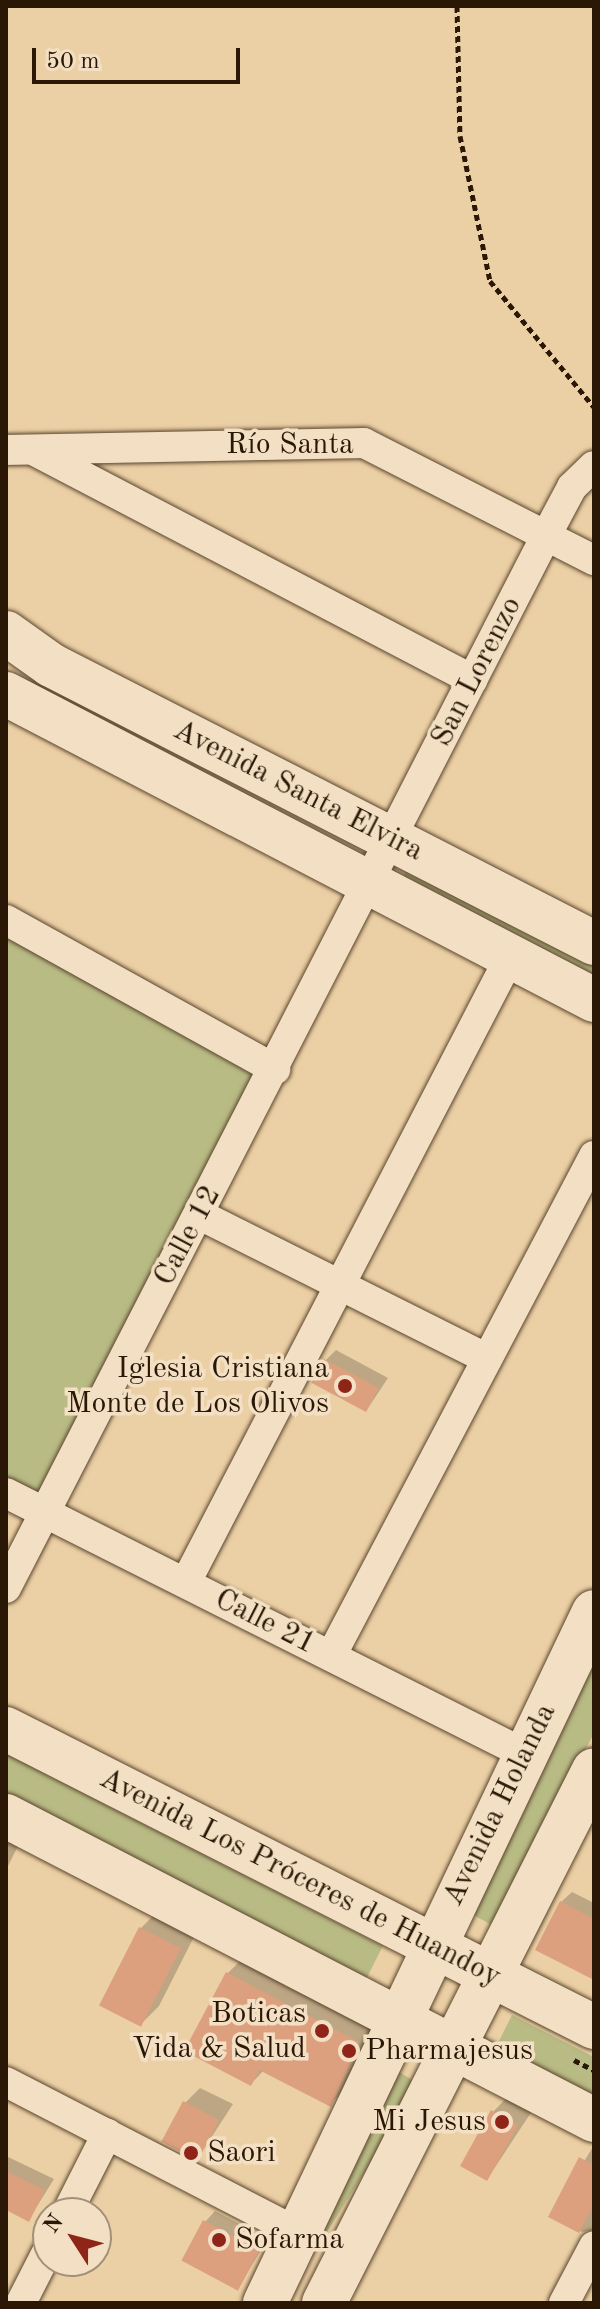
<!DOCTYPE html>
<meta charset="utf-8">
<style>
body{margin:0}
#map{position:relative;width:600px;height:2309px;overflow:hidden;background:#ecd0a5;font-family:"Old Standard TT",serif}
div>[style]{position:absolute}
.green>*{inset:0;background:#b9bb85;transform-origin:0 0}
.shadow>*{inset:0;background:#0003}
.building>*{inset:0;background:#dca07f;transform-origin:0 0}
.path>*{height:5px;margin-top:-2.5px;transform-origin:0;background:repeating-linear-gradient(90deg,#2a1706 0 6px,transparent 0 10px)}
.roads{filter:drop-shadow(0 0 2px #5a452e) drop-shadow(0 0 2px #5a452e)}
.street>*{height:30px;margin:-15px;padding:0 15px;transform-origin:15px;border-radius:15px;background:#f3e0c4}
.secondary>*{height:44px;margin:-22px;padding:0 22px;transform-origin:22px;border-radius:22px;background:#f3e0c4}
.dots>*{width:22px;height:22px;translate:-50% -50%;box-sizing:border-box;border:4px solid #f3e0c4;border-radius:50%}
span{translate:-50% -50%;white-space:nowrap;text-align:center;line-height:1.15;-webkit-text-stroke:7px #f3e0c4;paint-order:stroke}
.street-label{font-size:30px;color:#2a1706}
.poi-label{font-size:30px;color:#2a1706}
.right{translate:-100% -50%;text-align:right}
.left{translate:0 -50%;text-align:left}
.frame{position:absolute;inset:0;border:8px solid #2a1706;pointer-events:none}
.north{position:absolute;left:32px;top:2197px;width:80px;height:80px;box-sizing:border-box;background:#f3e0c4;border:2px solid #a39078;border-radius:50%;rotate:306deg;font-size:22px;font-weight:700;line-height:32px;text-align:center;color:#2a1706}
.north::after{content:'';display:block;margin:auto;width:28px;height:36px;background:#8f2418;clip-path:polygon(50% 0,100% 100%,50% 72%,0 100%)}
.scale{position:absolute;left:32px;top:48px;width:208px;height:36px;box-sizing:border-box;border:4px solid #2a1706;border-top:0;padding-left:10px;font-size:24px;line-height:28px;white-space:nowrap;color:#2a1706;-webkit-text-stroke:6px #f3e0c4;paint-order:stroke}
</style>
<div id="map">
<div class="green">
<i style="clip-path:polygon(407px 868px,594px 961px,594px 990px,400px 886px)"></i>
<i style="clip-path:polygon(6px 934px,258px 1066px,41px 1501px,6px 1483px)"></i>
<i style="clip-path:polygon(594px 1637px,594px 1733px,494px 1926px,456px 1906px)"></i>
<i style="left:6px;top:1754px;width:423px;height:49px;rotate:27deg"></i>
<i style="clip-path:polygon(512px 2015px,594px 2057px,594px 2105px,493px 2053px)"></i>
<i style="left:393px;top:2068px;width:31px;height:265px;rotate:32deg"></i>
</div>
<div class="shadow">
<i style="clip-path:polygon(336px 1350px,388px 1378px,366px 1411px,326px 1360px)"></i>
<i style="clip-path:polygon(6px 1837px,19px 1844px,6px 1870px)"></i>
<i style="clip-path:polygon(572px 1892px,594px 1903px,594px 1978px,561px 1902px)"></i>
<i style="clip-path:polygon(159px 1910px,198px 1929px,159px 2006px,141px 2024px,141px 1928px)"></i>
<i style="clip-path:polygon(246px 1955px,377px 2023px,349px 2086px,330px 2104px,264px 2070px,251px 2084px,228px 1973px)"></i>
<i style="clip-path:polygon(200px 2088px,233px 2104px,198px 2158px,185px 2103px)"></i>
<i style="clip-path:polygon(511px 2093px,536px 2105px,488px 2178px,493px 2112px)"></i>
<i style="clip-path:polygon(594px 2145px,594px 2230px,582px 2232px,551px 2216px)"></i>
<i style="clip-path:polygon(6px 2156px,54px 2179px,29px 2219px,6px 2208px)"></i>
<i style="clip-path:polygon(215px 2211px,268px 2239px,238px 2288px,205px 2222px)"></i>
</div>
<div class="building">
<i style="left:324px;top:1359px;width:62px;height:27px;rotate:28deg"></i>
<i style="clip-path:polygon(560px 1901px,594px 1919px,594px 1980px,535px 1950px)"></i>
<i style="left:139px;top:1927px;width:47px;height:88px;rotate:27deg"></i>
<i style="clip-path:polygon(226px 1972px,359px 2042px,331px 2107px,259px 2070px,251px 2086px,184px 2051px)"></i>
<i style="left:183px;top:2101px;width:41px;height:46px;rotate:28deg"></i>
<i style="left:491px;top:2110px;width:31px;height:64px;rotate:29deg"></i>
<i style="clip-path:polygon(579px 2157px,594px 2165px,594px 2204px,579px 2233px,548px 2217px)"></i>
<i style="clip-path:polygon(6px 2171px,45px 2190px,29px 2222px,6px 2210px)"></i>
<i style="left:203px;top:2220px;width:64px;height:46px;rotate:28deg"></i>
</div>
<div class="path">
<i style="left:457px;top:6px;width:130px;rotate:88.7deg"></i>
<i style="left:460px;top:136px;width:148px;rotate:78.3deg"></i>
<i style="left:490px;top:281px;width:163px;rotate:50.5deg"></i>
<i style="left:574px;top:2060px;width:22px;rotate:27deg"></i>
</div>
<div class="roads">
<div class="street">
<i style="left:6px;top:450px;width:358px;rotate:-1.1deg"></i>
<i style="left:364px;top:443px;width:258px;rotate:27deg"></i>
<i style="left:33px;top:450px;width:496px;rotate:27.6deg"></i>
<i style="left:6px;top:920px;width:308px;rotate:29deg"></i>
<i style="left:200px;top:1215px;width:321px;rotate:26.6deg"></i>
<i style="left:6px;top:1493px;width:579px;rotate:26.7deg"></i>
<i style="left:186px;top:1582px;width:704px;rotate:-62.6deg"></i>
<i style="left:6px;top:1588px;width:1187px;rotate:-62.83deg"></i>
<i style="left:548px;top:532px;width:51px;rotate:-61.9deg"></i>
<i style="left:572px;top:487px;width:30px;rotate:-44deg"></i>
<i style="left:331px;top:1656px;width:565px;rotate:-62.26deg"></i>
<i style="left:6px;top:2082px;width:332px;rotate:27.3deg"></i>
<i style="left:67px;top:2213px;width:89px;rotate:-63.1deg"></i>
<i style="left:21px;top:2303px;width:59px;rotate:-63deg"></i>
<i style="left:564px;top:2303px;width:64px;rotate:-62.2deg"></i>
</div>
<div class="secondary">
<i style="left:6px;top:633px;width:55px;rotate:35.4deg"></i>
<i style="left:51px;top:665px;width:610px;rotate:27.11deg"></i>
<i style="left:6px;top:694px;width:663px;rotate:27.49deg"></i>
<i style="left:6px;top:1729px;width:659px;rotate:26.88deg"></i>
<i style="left:6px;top:1816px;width:662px;rotate:27.34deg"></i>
<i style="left:265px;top:2303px;width:765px;rotate:-64.54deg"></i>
<i style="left:324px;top:2303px;width:597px;rotate:-63.13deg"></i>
</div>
</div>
<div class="dots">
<i style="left:345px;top:1386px;background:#8f2418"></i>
<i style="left:322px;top:2031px;background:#8f2418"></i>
<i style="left:349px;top:2051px;background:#8f2418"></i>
<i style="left:502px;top:2122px;background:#8f2418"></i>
<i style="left:191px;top:2153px;background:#8f2418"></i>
<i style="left:219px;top:2240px;background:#8f2418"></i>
</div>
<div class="street-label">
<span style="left:290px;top:445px">Río Santa</span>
<span style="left:477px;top:672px;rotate:-63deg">San Lorenzo</span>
<span style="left:298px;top:791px;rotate:27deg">Avenida Santa Elvira</span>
<span style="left:188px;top:1236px;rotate:-62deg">Calle 12</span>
<span style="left:265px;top:1622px;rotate:27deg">Calle 21</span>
<span style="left:500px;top:1805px;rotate:-64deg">Avenida Holanda</span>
<span style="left:300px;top:1878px;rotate:27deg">Avenida Los Próceres de Huandoy</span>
</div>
<div class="poi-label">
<span class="right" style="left:329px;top:1386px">Iglesia Cristiana<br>Monte de Los Olivos</span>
<span class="right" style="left:306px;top:2031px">Boticas<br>Vida &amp; Salud</span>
<span class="left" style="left:365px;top:2051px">Pharmajesus</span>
<span class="right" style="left:486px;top:2122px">Mi Jesus</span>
<span class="left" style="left:207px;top:2153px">Saori</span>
<span class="left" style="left:235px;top:2240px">Sofarma</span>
</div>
<div class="frame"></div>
<div class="north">N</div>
<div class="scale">50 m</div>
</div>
